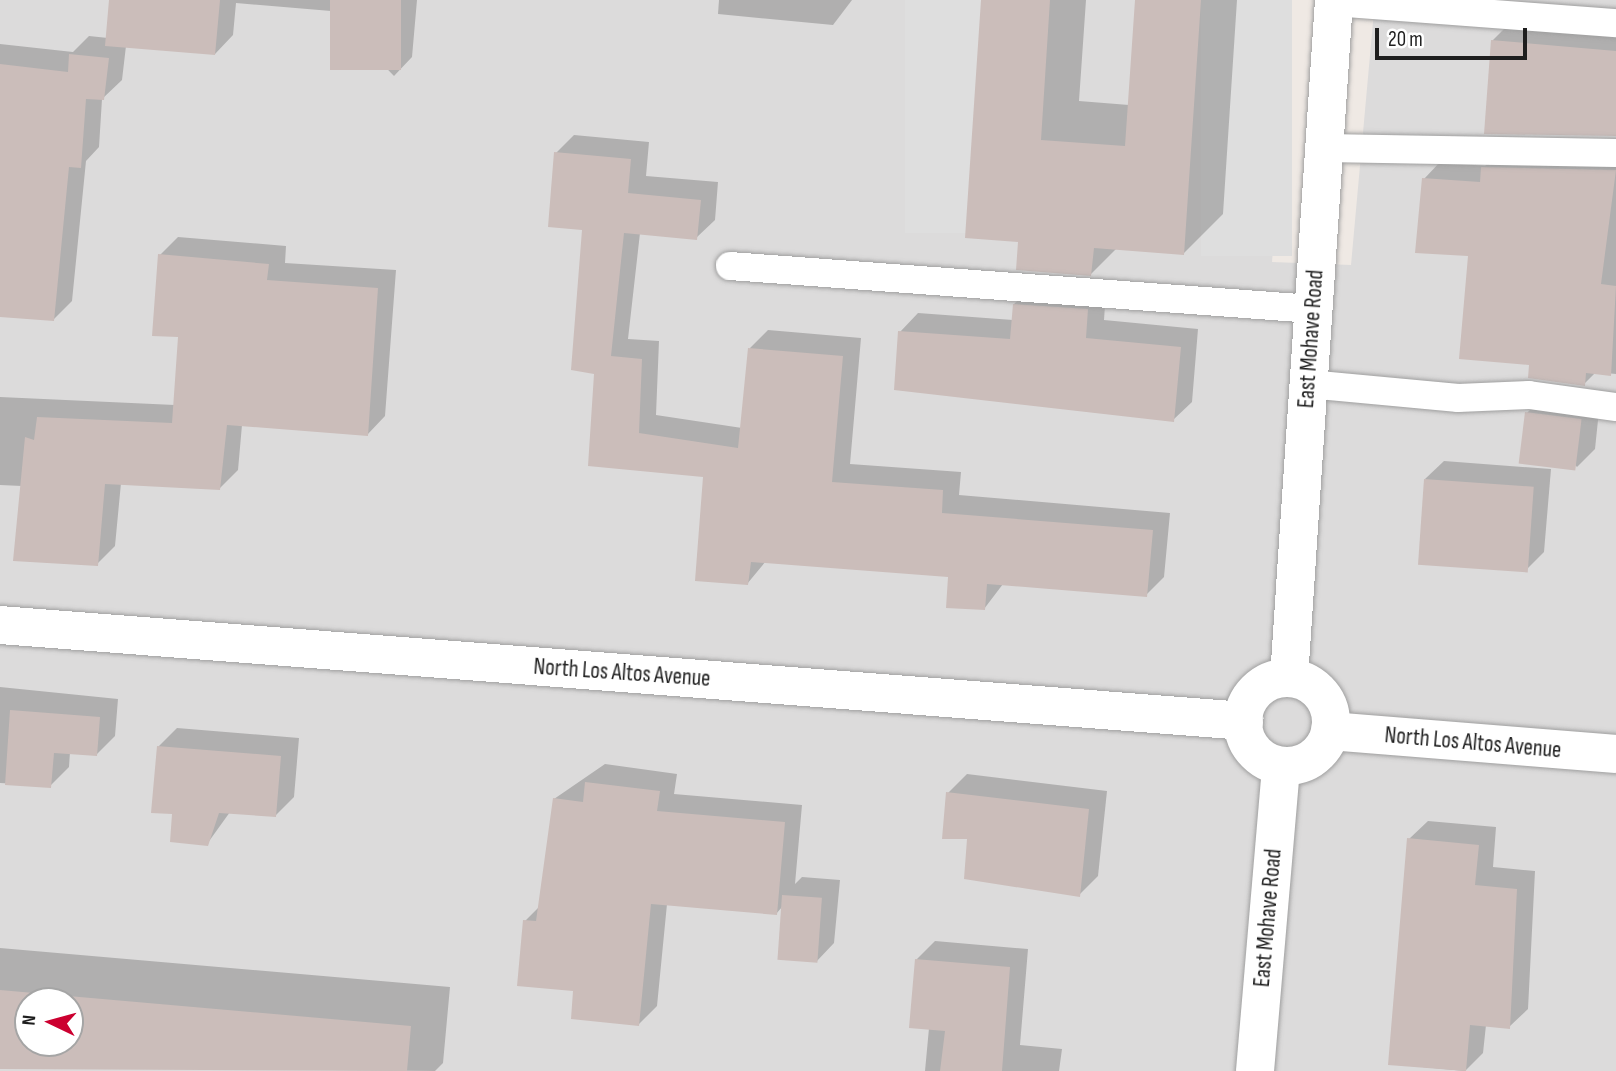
<!DOCTYPE html>
<style>
body{margin:0}
#map{position:relative;width:1616px;height:1071px;overflow:hidden;background:#efe9e4;font-family:"Sofia Sans Condensed",sans-serif}
div>[style]{position:absolute}
.residential>*{inset:0;background:#dcdbdb}
.parking>*{inset:0;background:#dedede;transform-origin:0 0}
.shadow>*{inset:0;background:#0003}
.building>*{inset:0;background:#cbbdba;transform-origin:0 0}
.roads{filter:drop-shadow(0 0 2px #9f9f9f) drop-shadow(0 0 2px #9f9f9f)}
.service>*{height:28px;margin:-14px;padding:0 14px;transform-origin:14px;border-radius:14px;background:#fff}
.minor>*{height:38px;margin:-19px;padding:0 19px;transform-origin:19px;border-radius:19px;background:#fff}
.minor>.ring{margin:-19px;padding:0;box-sizing:content-box;background:none;border:38px solid #fff;border-radius:50%}
span{translate:-50% -50%;white-space:nowrap;text-align:center;line-height:1.15;-webkit-text-stroke:5px #fff;paint-order:stroke}
.street-label{font-size:23px;color:#1e1e1e}
.north{position:absolute;left:14px;top:987px;width:70px;height:70px;box-sizing:border-box;background:#fff;border:2px solid #a5a5a5;border-radius:50%;rotate:275deg;font-size:19px;font-weight:700;line-height:28px;text-align:center;color:#1e1e1e}
.north::after{content:'';display:block;margin:auto;width:24px;height:32px;background:#cc0030;clip-path:polygon(50% 0,100% 100%,50% 72%,0 100%)}
.scale{position:absolute;left:1375px;top:28px;width:152px;height:32px;box-sizing:border-box;border:4px solid #1e1e1e;border-top:0;padding-left:9px;font-size:21px;line-height:24px;white-space:nowrap;color:#1e1e1e;-webkit-text-stroke:5px #fff;paint-order:stroke}
</style>
<div id="map">
<div class="residential">
<i style="clip-path:polygon(evenodd,0 0,1292px 0,1272px 262px,1351px 265px,1375px 0,1616px 0,1616px 1071px,0 1071px,0 0,28px 1001px,70px 1001px,70px 1043px,28px 1043px,28px 1001px)"></i>
</div>
<div class="parking">
<i style="left:905px;top:0;width:76px;height:233px"></i>
<i style="left:1201px;top:0;width:91px;height:256px"></i>
</div>
<div class="shadow">
<i style="clip-path:polygon(110px 0,417px 0,412px 57px,394px 76px,331px 11px,236px 3px,233px 35px,215px 54px,126px 46px,122px 80px,102px 99px,99px 147px,86px 161px,72px 301px,53px 320px,0 315px,0 44px,73px 52px,89px 36px,108px 38px)"></i>
<i style="clip-path:polygon(719px 0,852px 0,833px 25px,718px 14px)"></i>
<i style="clip-path:polygon(983px 0,1086px 0,1079px 101px,1129px 105px,1136px 0,1237px 0,1223px 214px,1184px 253px,1117px 248px,1091px 274px)"></i>
<i style="clip-path:polygon(1509px 24px,1616px 34px,1616px 135px,1492px 41px)"></i>
<i style="clip-path:polygon(574px 135px,649px 142px,646px 176px,718px 182px,715px 220px,696px 238px,640px 233px,628px 339px,659px 341px,656px 415px,742px 428px,750px 348px,768px 330px,861px 338px,850px 464px,961px 472px,959px 495px,1170px 513px,1164px 577px,1146px 595px,1003px 584px,984px 609px,950px 575px,766px 561px,747px 584px,705px 475px,589px 465px,596px 372px,584px 228px,556px 153px)"></i>
<i style="clip-path:polygon(1616px 151px,1616px 374px,1596px 372px,1584px 384px,1531px 363px,1424px 179px,1440px 162px,1485px 166px,1499px 152px)"></i>
<i style="clip-path:polygon(178px 237px,286px 246px,285px 263px,396px 270px,385px 416px,367px 435px,242px 425px,238px 470px,220px 488px,121px 483px,115px 546px,97px 564px,22px 486px,0 485px,0 397px,175px 405px,180px 335px,160px 255px)"></i>
<i style="clip-path:polygon(1033px 286px,1106px 291px,1104px 320px,1198px 329px,1192px 402px,1173px 420px,900px 332px,918px 313px,1013px 320px,1014px 304px)"></i>
<i style="clip-path:polygon(1545px 394px,1600px 401px,1595px 449px,1577px 467px,1527px 413px)"></i>
<i style="clip-path:polygon(1444px 461px,1551px 469px,1544px 552px,1525px 571px,1425px 479px)"></i>
<i style="clip-path:polygon(0 687px,118px 699px,115px 736px,97px 754px,70px 752px,69px 767px,50px 786px,0 783px)"></i>
<i style="clip-path:polygon(177px 728px,299px 738px,294px 797px,276px 815px,230px 812px,207px 844px,174px 813px,158px 747px)"></i>
<i style="clip-path:polygon(605px 764px,677px 774px,674px 794px,802px 805px,795px 884px,802px 877px,840px 880px,834px 943px,816px 962px,782px 907px,776px 914px,667px 904px,657px 1006px,639px 1024px,575px 989px,525px 921px,540px 906px,554px 799px)"></i>
<i style="clip-path:polygon(967px 774px,1107px 791px,1098px 876px,1079px 895px,969px 838px,948px 793px)"></i>
<i style="clip-path:polygon(1428px 821px,1496px 827px,1493px 867px,1535px 871px,1528px 1009px,1509px 1027px,1486px 1025px,1483px 1053px,1465px 1071px,1390px 1064px,1409px 839px)"></i>
<i style="clip-path:polygon(935px 941px,1028px 949px,1020px 1045px,1062px 1049px,1059px 1071px,925px 1071px,929px 1028px,916px 960px)"></i>
<i style="clip-path:polygon(evenodd,0 948px,450px 987px,443px 1063px,435px 1071px,0 1067px,0 948px,28px 1001px,70px 1001px,70px 1043px,28px 1043px,28px 1001px)"></i>
</div>
<div class="building">
<i style="clip-path:polygon(109px 0,220px 0,215px 55px,105px 46px)"></i>
<i style="left:330px;top:0;width:71px;height:70px"></i>
<i style="clip-path:polygon(981px 0,1050px 0,1041px 140px,1125px 146px,1135px 0,1201px 0,1184px 255px,1094px 248px,1091px 276px,1016px 270px,1018px 242px,965px 238px)"></i>
<i style="clip-path:polygon(1491px 40px,1616px 51px,1616px 136px,1484px 134px)"></i>
<i style="clip-path:polygon(69px 54px,109px 58px,104px 100px,86px 99px,81px 168px,69px 167px,54px 321px,0 317px,0 64px,68px 72px)"></i>
<i style="clip-path:polygon(554px 152px,631px 159px,628px 193px,701px 200px,697px 240px,624px 233px,611px 356px,642px 359px,639px 433px,738px 448px,748px 348px,843px 356px,832px 482px,943px 490px,942px 513px,1153px 530px,1147px 597px,987px 584px,985px 610px,946px 608px,948px 577px,751px 562px,748px 585px,695px 581px,703px 477px,588px 466px,594px 374px,571px 370px,582px 230px,548px 227px)"></i>
<i style="clip-path:polygon(1481px 167px,1616px 170px,1601px 284px,1616px 286px,1611px 376px,1586px 373px,1585px 386px,1528px 378px,1529px 365px,1459px 359px,1468px 256px,1415px 253px,1422px 178px,1480px 182px)"></i>
<i style="clip-path:polygon(158px 254px,269px 264px,267px 280px,378px 288px,368px 436px,227px 425px,220px 490px,105px 484px,98px 566px,13px 561px,25px 437px,34px 440px,37px 417px,172px 423px,178px 337px,152px 336px)"></i>
<i style="clip-path:polygon(1013px 304px,1088px 309px,1086px 338px,1181px 347px,1174px 422px,894px 390px,898px 331px,1010px 339px)"></i>
<i style="left:1525px;top:412px;width:57px;height:52px;rotate:7deg"></i>
<i style="left:1424px;top:479px;width:110px;height:86px;rotate:4deg"></i>
<i style="clip-path:polygon(10px 710px,100px 717px,97px 756px,54px 753px,51px 788px,5px 785px)"></i>
<i style="clip-path:polygon(157px 746px,281px 756px,276px 817px,219px 813px,208px 846px,170px 842px,172px 814px,151px 813px)"></i>
<i style="clip-path:polygon(585px 782px,660px 791px,657px 811px,785px 822px,777px 915px,651px 904px,639px 1026px,571px 1019px,573px 991px,517px 986px,523px 920px,536px 921px,553px 798px,583px 802px)"></i>
<i style="clip-path:polygon(946px 792px,1089px 809px,1080px 897px,964px 879px,967px 839px,942px 839px)"></i>
<i style="clip-path:polygon(1407px 838px,1479px 845px,1475px 885px,1517px 889px,1510px 1029px,1470px 1025px,1466px 1071px,1388px 1065px)"></i>
<i style="left:782px;top:895px;width:40px;height:65px;rotate:4deg"></i>
<i style="clip-path:polygon(915px 959px,1010px 967px,1002px 1071px,940px 1071px,945px 1031px,909px 1028px)"></i>
<i style="clip-path:polygon(evenodd,0 990px,411px 1026px,407px 1071px,0 1069px,0 990px,28px 1001px,70px 1001px,70px 1043px,28px 1043px,28px 1001px)"></i>
</div>
<div class="roads">
<div class="service">
<i style="left:1334px;top:2px;width:283px;rotate:4.3deg"></i>
<i style="left:1324px;top:148px;width:292px;rotate:1deg"></i>
<i style="left:730px;top:266px;width:585px;rotate:4.22deg"></i>
<i style="left:1308px;top:384px;width:151px;rotate:5.3deg"></i>
<i style="left:1458px;top:398px;width:71px;rotate:-2.4deg"></i>
<i style="left:1529px;top:395px;width:88px;rotate:7.9deg"></i>
</div>
<div class="minor">
<i style="left:0;top:625px;width:1248px;rotate:4.41deg"></i>
<i class="ring" style="left:1243px;top:678px;width:50px;height:50px"></i>
<i style="left:1289px;top:678px;width:679px;rotate:-86.2deg"></i>
<i style="left:1330px;top:731px;width:287px;rotate:4.6deg"></i>
<i style="left:1255px;top:1071px;width:306px;rotate:-85.1deg"></i>
</div>
</div>
<div class="street-label">
<span style="left:1311px;top:339px;rotate:-86deg">East Mohave Road</span>
<span style="left:622px;top:673px;rotate:4deg">North Los Altos Avenue</span>
<span style="left:1473px;top:743px;rotate:5deg">North Los Altos Avenue</span>
<span style="left:1268px;top:918px;rotate:-85deg">East Mohave Road</span>
</div>
<div class="north">N</div>
<div class="scale">20 m</div>
</div>
